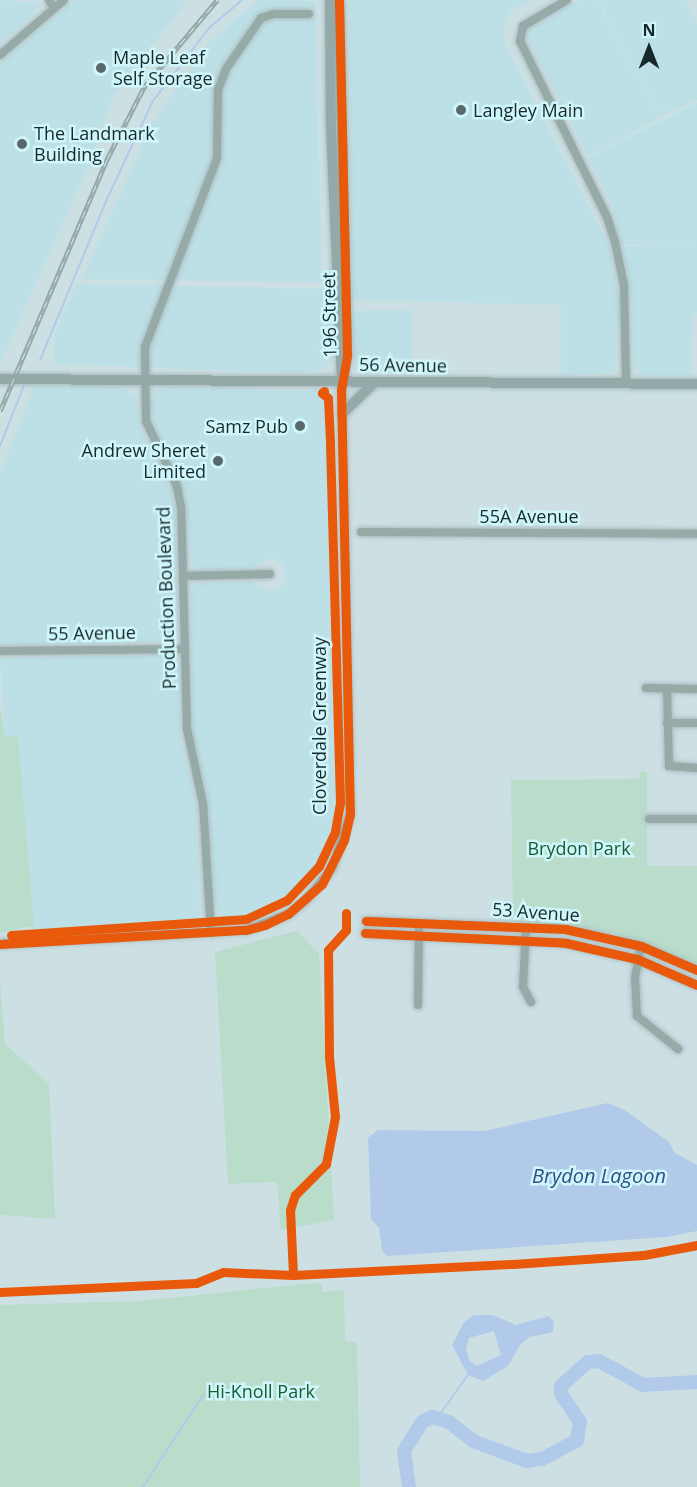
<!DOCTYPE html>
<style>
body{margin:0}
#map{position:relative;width:697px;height:1487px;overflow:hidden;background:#cce0e4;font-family:"Open Sans",sans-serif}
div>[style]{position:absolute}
.built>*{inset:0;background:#bce0e6}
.green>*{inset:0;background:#badccb}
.water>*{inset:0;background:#b2caea}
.stream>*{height:2px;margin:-1px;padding:0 1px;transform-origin:1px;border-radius:1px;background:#b2caea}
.river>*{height:14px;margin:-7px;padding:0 7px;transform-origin:7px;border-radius:7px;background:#b2caea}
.roads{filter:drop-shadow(0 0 2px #adbdc0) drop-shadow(0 0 2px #adbdc0)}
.minor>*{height:8px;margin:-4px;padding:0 4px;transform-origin:4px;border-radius:4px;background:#96aaa7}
.major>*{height:10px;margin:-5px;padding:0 5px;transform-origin:5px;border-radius:5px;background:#94aaa8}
.rail>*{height:4.5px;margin-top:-2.25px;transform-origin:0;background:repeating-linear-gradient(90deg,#cef6fb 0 7px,#96a8a8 0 14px);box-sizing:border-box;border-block:2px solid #96a8a8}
.cycleway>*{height:9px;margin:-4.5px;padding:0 4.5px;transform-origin:4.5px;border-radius:4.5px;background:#e8590c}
.dots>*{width:16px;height:16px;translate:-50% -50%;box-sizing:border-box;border:3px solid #cef6fb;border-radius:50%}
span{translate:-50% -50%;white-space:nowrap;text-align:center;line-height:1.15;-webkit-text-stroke:5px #cef6fb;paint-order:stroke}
.poi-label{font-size:18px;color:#19282b}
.left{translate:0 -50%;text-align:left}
.right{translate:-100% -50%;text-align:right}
.street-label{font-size:18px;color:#19282b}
.park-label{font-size:18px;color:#175d31}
.water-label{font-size:20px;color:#304d85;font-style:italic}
.north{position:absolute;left:619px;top:18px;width:60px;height:60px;-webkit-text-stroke:4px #cef6fb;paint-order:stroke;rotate:0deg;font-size:16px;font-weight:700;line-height:24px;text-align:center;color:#19282b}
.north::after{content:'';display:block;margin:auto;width:21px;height:27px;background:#19282b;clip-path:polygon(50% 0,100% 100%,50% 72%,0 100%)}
</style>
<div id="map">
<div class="built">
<i style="clip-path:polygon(0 0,39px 3px,33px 15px,0 44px)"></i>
<i style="clip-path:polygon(75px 0,188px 0,115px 94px,83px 178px,0 364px,0 63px)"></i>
<i style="clip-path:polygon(259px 0,315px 1px,322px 282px,82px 279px,152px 123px,211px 40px)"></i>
<i style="clip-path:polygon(349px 0,531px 0,511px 11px,505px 23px,504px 42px,608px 243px,620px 301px,614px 373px,561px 375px,561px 305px,352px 300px)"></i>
<i style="clip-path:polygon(581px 0,597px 0,660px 118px,588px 156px,526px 35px,529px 27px)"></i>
<i style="clip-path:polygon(599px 0,685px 0,697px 24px,697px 100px,660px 116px)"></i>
<i style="clip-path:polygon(697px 103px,697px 313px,692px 314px,691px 376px,641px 375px,634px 365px,632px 306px,623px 246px,696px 246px,621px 244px,613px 207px,588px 158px)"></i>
<i style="clip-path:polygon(76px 284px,331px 289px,332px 361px,326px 368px,300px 373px,54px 364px,55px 333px)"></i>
<i style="clip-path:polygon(412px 310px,412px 370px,364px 369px,355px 365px,351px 311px)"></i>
<i style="clip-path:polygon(35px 385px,122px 387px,136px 396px,140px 425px,167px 481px,175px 510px,179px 629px,172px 642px,0 645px,0 473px)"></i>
<i style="clip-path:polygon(169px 387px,307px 391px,316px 388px,327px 396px,333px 416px,342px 796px,338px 830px,326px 860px,303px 890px,266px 915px,233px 925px,222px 920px,214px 900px,208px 798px,193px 735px,191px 593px,194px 586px,203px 583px,251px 582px,272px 591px,284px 585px,286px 576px,282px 564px,271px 558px,250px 569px,202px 570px,192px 565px,185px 492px,161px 443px,150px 407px,154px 392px)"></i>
<i style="clip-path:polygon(164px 655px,173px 657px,179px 665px,180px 738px,196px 804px,199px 918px,177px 929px,34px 934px,18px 737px,5px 736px,0 658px)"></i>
</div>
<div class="green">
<i style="clip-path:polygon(0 705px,5px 736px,18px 736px,34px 926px,0 933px)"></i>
<i style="clip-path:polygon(640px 772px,647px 772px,647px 866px,697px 866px,697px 965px,613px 933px,513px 921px,511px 780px,639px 779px)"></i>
<i style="clip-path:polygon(297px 931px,319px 954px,334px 1220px,281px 1230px,277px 1182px,228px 1184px,215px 952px)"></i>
<i style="clip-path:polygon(0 980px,5px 1044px,49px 1084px,55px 1219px,0 1215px)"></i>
<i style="clip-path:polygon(313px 1283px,322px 1284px,322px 1292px,344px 1290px,345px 1341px,357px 1342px,360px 1487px,0 1487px,0 1305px,139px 1301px)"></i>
</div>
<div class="water">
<i style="clip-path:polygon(608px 1103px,626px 1111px,669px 1142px,675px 1153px,697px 1165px,697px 1231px,667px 1237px,387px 1256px,382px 1250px,379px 1228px,371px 1219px,368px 1138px,378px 1130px,484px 1131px)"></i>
<i style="clip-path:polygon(evenodd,474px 1315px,493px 1315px,516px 1325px,549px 1316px,554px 1322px,553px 1332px,530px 1337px,520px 1345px,508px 1366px,483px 1381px,468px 1375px,452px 1345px,464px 1322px,474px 1315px,494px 1331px,501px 1355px,477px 1366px,470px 1361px,466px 1350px,469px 1338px,494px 1331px)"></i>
</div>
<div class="stream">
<i style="left:40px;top:360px;width:174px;rotate:-67.4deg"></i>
<i style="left:107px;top:199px;width:108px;rotate:-64.9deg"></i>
<i style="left:153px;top:101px;width:92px;rotate:-52.5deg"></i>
<i style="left:209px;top:28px;width:43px;rotate:-40.3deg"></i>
<i style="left:0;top:446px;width:66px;rotate:-68.5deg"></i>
<i style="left:437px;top:1418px;width:53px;rotate:-54.2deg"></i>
<i style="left:143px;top:1487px;width:110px;rotate:-56.9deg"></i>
</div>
<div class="river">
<i style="left:409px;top:1487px;width:36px;rotate:-98deg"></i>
<i style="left:404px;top:1451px;width:34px;rotate:-58deg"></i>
<i style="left:422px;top:1422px;width:11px;rotate:-27deg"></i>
<i style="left:432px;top:1417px;width:18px;rotate:16deg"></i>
<i style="left:449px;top:1422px;width:31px;rotate:38deg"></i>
<i style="left:473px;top:1441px;width:58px;rotate:20.3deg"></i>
<i style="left:527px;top:1461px;width:15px;rotate:-8deg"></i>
<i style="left:542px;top:1459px;width:40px;rotate:-28deg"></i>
<i style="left:577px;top:1440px;width:18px;rotate:-81deg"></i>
<i style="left:580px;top:1422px;width:34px;rotate:-124deg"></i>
<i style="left:561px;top:1394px;width:8px;rotate:-90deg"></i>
<i style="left:561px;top:1386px;width:36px;rotate:-42deg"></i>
<i style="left:588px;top:1362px;width:11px;rotate:-5deg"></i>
<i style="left:599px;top:1361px;width:50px;rotate:28.6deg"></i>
<i style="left:643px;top:1385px;width:54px;rotate:-3.2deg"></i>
</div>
<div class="roads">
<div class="minor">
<i style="left:49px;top:0;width:9px;rotate:58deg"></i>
<i style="left:567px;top:0;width:51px;rotate:149.4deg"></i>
<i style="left:523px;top:26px;width:15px;rotate:101deg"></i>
<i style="left:520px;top:41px;width:196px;rotate:63.7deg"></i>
<i style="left:607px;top:217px;width:26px;rotate:72deg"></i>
<i style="left:615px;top:242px;width:44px;rotate:78.2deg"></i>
<i style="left:624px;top:285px;width:99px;rotate:88.8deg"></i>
<i style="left:0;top:55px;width:84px;rotate:-40.7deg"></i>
<i style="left:361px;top:532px;width:336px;rotate:0.3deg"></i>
<i style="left:185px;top:576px;width:85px;rotate:-1.3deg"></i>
<i style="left:0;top:651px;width:185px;rotate:-0.6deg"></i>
<i style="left:646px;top:688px;width:51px;rotate:1.1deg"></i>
<i style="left:667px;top:689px;width:77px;rotate:88.5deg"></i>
<i style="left:669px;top:766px;width:28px;rotate:4deg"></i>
<i style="left:667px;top:723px;width:30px"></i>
<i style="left:649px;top:819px;width:48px"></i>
<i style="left:366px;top:921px;width:199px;rotate:2.3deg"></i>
<i style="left:565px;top:929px;width:78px;rotate:12.6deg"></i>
<i style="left:641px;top:946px;width:61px;rotate:23.2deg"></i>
<i style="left:526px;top:927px;width:60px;rotate:92.9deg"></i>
<i style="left:523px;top:987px;width:17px;rotate:62deg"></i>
<i style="left:211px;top:933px;width:129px;rotate:-93.5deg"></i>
<i style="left:203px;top:804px;width:77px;rotate:-102deg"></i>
<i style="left:187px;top:729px;width:222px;rotate:-91.5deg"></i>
<i style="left:181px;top:507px;width:21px;rotate:-101deg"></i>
<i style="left:177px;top:486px;width:72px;rotate:-115.5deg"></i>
<i style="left:146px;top:421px;width:74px;rotate:-90.8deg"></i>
<i style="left:145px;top:347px;width:202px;rotate:-69.1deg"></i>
<i style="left:217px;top:158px;width:68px;rotate:-89.2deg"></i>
<i style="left:218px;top:90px;width:22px;rotate:-69deg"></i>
<i style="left:226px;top:69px;width:62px;rotate:-55.5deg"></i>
<i style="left:261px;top:18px;width:14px;rotate:-17deg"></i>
<i style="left:274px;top:14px;width:35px"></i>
<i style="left:365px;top:933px;width:201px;rotate:2.8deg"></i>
<i style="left:566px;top:943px;width:73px;rotate:12.7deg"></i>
<i style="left:637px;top:959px;width:65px;rotate:23.4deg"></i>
<i style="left:0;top:944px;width:246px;rotate:-3.3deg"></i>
<i style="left:246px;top:930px;width:45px;rotate:-20.9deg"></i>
<i style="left:288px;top:914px;width:23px;rotate:-38deg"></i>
<i style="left:306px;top:900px;width:41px;rotate:-50.9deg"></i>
<i style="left:332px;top:868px;width:57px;rotate:-71.6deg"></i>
<i style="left:350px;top:814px;width:433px;rotate:-91.1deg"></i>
<i style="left:641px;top:946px;width:32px;rotate:101deg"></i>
<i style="left:635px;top:977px;width:39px;rotate:87deg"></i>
<i style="left:637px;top:1016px;width:53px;rotate:38.8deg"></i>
<i style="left:418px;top:1005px;width:82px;rotate:-89.3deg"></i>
</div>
<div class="major">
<i style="left:330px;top:0;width:128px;rotate:89.6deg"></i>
<i style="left:331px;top:128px;width:253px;rotate:87.5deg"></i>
<i style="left:339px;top:0;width:355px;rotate:88.7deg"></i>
<i style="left:347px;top:355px;width:26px;rotate:101deg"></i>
<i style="left:0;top:379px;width:697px;rotate:0.41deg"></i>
<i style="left:342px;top:414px;width:46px;rotate:-44.1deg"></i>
</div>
</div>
<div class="rail">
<i style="left:0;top:411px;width:274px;rotate:-67deg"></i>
<i style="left:107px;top:159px;width:81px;rotate:-62.8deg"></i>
<i style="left:144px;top:87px;width:114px;rotate:-50deg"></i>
</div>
<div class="cycleway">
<i style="left:366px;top:921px;width:199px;rotate:2.3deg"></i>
<i style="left:565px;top:929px;width:78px;rotate:12.6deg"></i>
<i style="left:641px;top:946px;width:61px;rotate:23.2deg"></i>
<i style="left:365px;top:933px;width:201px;rotate:2.8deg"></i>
<i style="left:566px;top:943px;width:73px;rotate:12.7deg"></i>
<i style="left:637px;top:959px;width:65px;rotate:23.4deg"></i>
<i style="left:11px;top:935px;width:236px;rotate:-3.9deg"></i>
<i style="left:246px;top:919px;width:45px;rotate:-24.9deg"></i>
<i style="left:287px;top:900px;width:47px;rotate:-46.7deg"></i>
<i style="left:319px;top:866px;width:38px;rotate:-65deg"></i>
<i style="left:335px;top:831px;width:29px;rotate:-80deg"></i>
<i style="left:340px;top:802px;width:360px;rotate:-91.6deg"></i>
<i style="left:330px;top:442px;width:44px;rotate:-92.6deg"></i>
<i style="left:328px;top:398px;width:8px;rotate:-140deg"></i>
<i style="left:322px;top:393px;width:3px;rotate:-45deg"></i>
<i style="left:0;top:944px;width:246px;rotate:-3.3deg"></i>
<i style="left:246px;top:930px;width:20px;rotate:-15deg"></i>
<i style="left:265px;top:925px;width:25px;rotate:-26deg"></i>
<i style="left:288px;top:914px;width:45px;rotate:-41.4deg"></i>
<i style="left:322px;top:884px;width:49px;rotate:-63.4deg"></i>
<i style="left:344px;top:840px;width:27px;rotate:-77deg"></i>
<i style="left:350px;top:814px;width:42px;rotate:-91.4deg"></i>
<i style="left:349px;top:772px;width:382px;rotate:-91.2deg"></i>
<i style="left:341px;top:390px;width:36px;rotate:-80deg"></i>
<i style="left:347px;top:355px;width:355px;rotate:-91.3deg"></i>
<i style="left:293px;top:1275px;width:65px;rotate:-92.6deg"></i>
<i style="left:290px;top:1210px;width:16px;rotate:-72deg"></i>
<i style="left:295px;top:1195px;width:44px;rotate:-45deg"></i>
<i style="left:326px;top:1164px;width:48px;rotate:-79.2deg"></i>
<i style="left:335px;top:1117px;width:60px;rotate:-95.7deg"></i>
<i style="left:329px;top:1057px;width:107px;rotate:-90.5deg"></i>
<i style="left:328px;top:950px;width:27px;rotate:-48deg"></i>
<i style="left:346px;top:930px;width:17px;rotate:-90deg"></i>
<i style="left:0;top:1292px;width:196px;rotate:-2.6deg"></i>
<i style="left:196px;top:1283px;width:29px;rotate:-22deg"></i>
<i style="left:223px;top:1272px;width:70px;rotate:2.5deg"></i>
<i style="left:293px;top:1275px;width:220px;rotate:-2.9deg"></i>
<i style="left:513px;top:1264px;width:131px;rotate:-3.9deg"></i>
<i style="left:644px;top:1255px;width:54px;rotate:-10.7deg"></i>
</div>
<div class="dots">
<i style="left:101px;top:68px;background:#58686c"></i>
<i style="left:461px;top:110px;background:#58686c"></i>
<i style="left:22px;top:144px;background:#58686c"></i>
<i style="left:300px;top:426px;background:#58686c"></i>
<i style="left:218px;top:461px;background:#58686c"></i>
</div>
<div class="poi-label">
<span class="left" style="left:113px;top:68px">Maple Leaf<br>Self Storage</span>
<span class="left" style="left:473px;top:110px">Langley Main</span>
<span class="left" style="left:34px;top:144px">The Landmark<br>Building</span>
<span class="right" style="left:288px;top:426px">Samz Pub</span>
<span class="right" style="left:206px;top:461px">Andrew Sheret<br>Limited</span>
</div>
<div class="street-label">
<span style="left:329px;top:315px;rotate:-91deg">196 Street</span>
<span style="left:403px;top:365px;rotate:1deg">56 Avenue</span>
<span style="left:529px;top:516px">55A Avenue</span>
<span style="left:166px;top:598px;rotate:-92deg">Production Boulevard</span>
<span style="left:92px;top:633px;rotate:-1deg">55 Avenue</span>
<span style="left:319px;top:726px;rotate:-90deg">Cloverdale Greenway</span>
<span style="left:536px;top:912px;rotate:4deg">53 Avenue</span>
</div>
<div class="park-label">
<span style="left:579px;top:848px">Brydon Park</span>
<span style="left:261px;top:1391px">Hi-Knoll Park</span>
</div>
<div class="water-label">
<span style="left:599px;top:1175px">Brydon Lagoon</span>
</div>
<div class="north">N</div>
</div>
